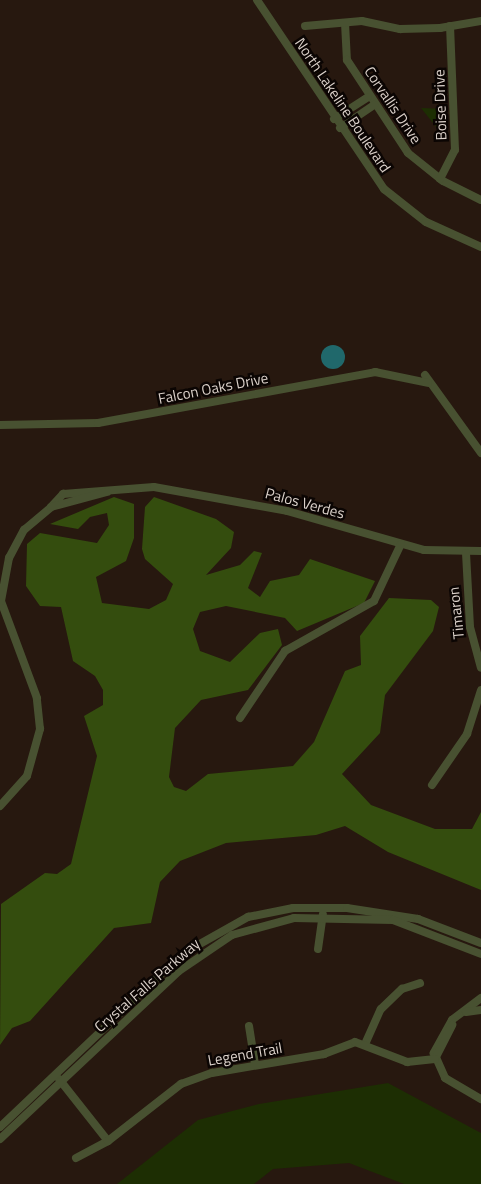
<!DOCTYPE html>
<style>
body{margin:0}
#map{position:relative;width:481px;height:1184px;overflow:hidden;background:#27180f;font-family:"Titillium Web",sans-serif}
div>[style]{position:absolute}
.green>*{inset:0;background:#1d2e03}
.forest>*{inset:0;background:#344d0e}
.water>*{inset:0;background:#20686b}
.round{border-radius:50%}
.minor>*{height:8px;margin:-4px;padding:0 4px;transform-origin:4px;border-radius:4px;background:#485131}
span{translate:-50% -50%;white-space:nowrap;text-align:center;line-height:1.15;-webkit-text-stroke:5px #0b0503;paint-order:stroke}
.street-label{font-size:15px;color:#dbd1ca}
</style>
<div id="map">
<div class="green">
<i style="clip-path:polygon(421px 108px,447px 109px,446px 133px,441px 133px)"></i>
<i style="clip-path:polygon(388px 1083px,481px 1133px,481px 1184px,404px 1184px,349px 1163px,273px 1169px,254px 1184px,117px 1184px,198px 1120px,259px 1104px)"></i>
</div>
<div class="forest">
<i style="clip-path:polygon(114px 497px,134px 504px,134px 538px,126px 561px,96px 577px,102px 603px,149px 609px,166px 600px,173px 584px,145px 559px,142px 549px,145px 507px,154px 497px,216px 519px,234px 532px,231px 548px,206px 575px,240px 565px,254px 551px,262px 553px,248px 588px,260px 597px,270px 581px,299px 575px,310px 559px,375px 581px,364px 603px,297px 631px,285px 618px,226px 606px,200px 612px,193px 629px,200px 651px,230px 662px,260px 633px,278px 629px,282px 645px,248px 690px,201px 700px,175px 728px,169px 777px,174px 787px,186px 791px,208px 774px,293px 766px,314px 742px,345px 671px,361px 665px,360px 636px,389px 598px,431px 600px,439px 607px,433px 631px,385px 695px,380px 733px,342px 774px,371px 805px,435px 829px,472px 829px,481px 812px,481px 890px,388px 852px,345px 826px,316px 835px,226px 843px,180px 861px,160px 882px,151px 923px,114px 928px,30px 1021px,12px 1028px,0 1045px,1px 904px,45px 873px,57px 874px,71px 864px,97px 756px,84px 716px,103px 705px,103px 690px,95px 676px,73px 661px,61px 607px,40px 606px,26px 586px,27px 544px,40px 533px,97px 543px,109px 525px,107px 513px,90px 517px,78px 529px,50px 524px)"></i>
</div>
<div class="water">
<i class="round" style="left:321px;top:345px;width:24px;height:24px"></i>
</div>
<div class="minor">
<i style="left:257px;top:0;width:228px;rotate:56.1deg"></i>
<i style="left:384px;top:189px;width:53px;rotate:38.2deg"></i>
<i style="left:426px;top:222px;width:60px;rotate:24.4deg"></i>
<i style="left:345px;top:23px;width:37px;rotate:87deg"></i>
<i style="left:347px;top:60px;width:111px;rotate:56.7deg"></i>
<i style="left:408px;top:153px;width:45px;rotate:38.7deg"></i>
<i style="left:443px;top:181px;width:42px;rotate:26.6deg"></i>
<i style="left:305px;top:26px;width:57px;rotate:-5deg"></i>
<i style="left:362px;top:21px;width:39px;rotate:12deg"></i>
<i style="left:400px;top:29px;width:40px;rotate:-1.4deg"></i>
<i style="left:440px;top:28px;width:42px;rotate:-9.7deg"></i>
<i style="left:334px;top:119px;width:40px;rotate:-32.9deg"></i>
<i style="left:340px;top:128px;width:41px;rotate:-34.1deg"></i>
<i style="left:440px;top:179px;width:33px;rotate:-63deg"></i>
<i style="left:455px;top:150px;width:124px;rotate:-92.3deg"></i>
<i style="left:425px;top:375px;width:96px;rotate:54.3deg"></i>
<i style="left:0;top:425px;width:98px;rotate:-1.2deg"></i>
<i style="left:98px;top:423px;width:282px;rotate:-10.4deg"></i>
<i style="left:375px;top:372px;width:54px;rotate:11.7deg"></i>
<i style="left:51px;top:507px;width:18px;rotate:-47deg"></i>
<i style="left:63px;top:494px;width:91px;rotate:-4.4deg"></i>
<i style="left:154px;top:487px;width:135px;rotate:10.2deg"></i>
<i style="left:287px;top:511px;width:142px;rotate:15.9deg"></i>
<i style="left:424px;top:550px;width:57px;rotate:1deg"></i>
<i style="left:466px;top:553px;width:74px;rotate:86.9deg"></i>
<i style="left:470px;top:627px;width:42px;rotate:75deg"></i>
<i style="left:240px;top:718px;width:81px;rotate:-56.1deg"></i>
<i style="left:285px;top:651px;width:102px;rotate:-29.3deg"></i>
<i style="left:374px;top:601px;width:63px;rotate:-64.7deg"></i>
<i style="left:432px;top:785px;width:62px;rotate:-55.5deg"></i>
<i style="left:467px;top:734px;width:46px;rotate:-72.3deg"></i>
<i style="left:0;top:806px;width:40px;rotate:-48deg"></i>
<i style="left:27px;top:776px;width:49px;rotate:-74.5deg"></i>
<i style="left:40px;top:729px;width:31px;rotate:-96deg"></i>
<i style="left:37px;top:698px;width:103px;rotate:-110.4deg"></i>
<i style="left:1px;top:601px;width:44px;rotate:-79.5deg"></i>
<i style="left:9px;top:558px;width:32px;rotate:-62deg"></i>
<i style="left:24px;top:530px;width:35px;rotate:-40deg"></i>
<i style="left:51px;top:507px;width:58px;rotate:-15deg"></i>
<i style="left:318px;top:949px;width:35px;rotate:-82deg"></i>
<i style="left:481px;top:998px;width:36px;rotate:143deg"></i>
<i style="left:452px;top:1020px;width:38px;rotate:119deg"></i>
<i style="left:434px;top:1053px;width:27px;rotate:66deg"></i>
<i style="left:445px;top:1078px;width:42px;rotate:30.3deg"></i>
<i style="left:466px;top:1012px;width:15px;rotate:-8deg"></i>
<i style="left:249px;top:1026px;width:39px;rotate:81deg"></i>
<i style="left:366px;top:1042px;width:36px;rotate:-66deg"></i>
<i style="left:381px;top:1009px;width:29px;rotate:-44deg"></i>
<i style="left:402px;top:989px;width:19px;rotate:-18deg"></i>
<i style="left:436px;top:1057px;width:36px;rotate:-63deg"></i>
<i style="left:59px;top:1079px;width:79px;rotate:51.7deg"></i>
<i style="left:0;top:1127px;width:251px;rotate:-43.5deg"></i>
<i style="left:182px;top:954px;width:76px;rotate:-29.3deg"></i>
<i style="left:248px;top:917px;width:46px;rotate:-11.3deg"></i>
<i style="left:293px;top:908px;width:54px"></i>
<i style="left:347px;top:908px;width:72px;rotate:8.8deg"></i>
<i style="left:418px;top:919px;width:67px;rotate:20.9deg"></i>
<i style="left:0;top:1139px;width:245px;rotate:-43.2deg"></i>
<i style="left:179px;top:971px;width:64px;rotate:-34.2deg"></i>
<i style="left:232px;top:935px;width:64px;rotate:-15.3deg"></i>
<i style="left:294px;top:918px;width:99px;rotate:1.2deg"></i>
<i style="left:393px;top:920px;width:94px;rotate:21.1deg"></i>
<i style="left:76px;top:1158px;width:36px;rotate:-28deg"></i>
<i style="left:108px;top:1141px;width:93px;rotate:-38deg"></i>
<i style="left:181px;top:1084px;width:33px;rotate:-20deg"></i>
<i style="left:212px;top:1073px;width:114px;rotate:-9.6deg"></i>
<i style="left:324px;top:1054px;width:33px;rotate:-21deg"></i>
<i style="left:355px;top:1042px;width:56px;rotate:21deg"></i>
<i style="left:407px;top:1062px;width:28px;rotate:-6deg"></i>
</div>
<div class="street-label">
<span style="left:343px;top:105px;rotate:56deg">North Lakeline Boulevard</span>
<span style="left:393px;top:105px;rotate:56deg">Corvallis Drive</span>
<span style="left:440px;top:105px;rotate:-92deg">Boise Drive</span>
<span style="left:213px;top:388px;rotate:-11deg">Falcon Oaks Drive</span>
<span style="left:305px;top:503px;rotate:15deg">Palos Verdes</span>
<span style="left:456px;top:613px;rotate:-96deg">Timaron</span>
<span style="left:147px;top:985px;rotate:-41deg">Crystal Falls Parkway</span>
<span style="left:245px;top:1054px;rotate:-10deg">Legend Trail</span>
</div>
</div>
